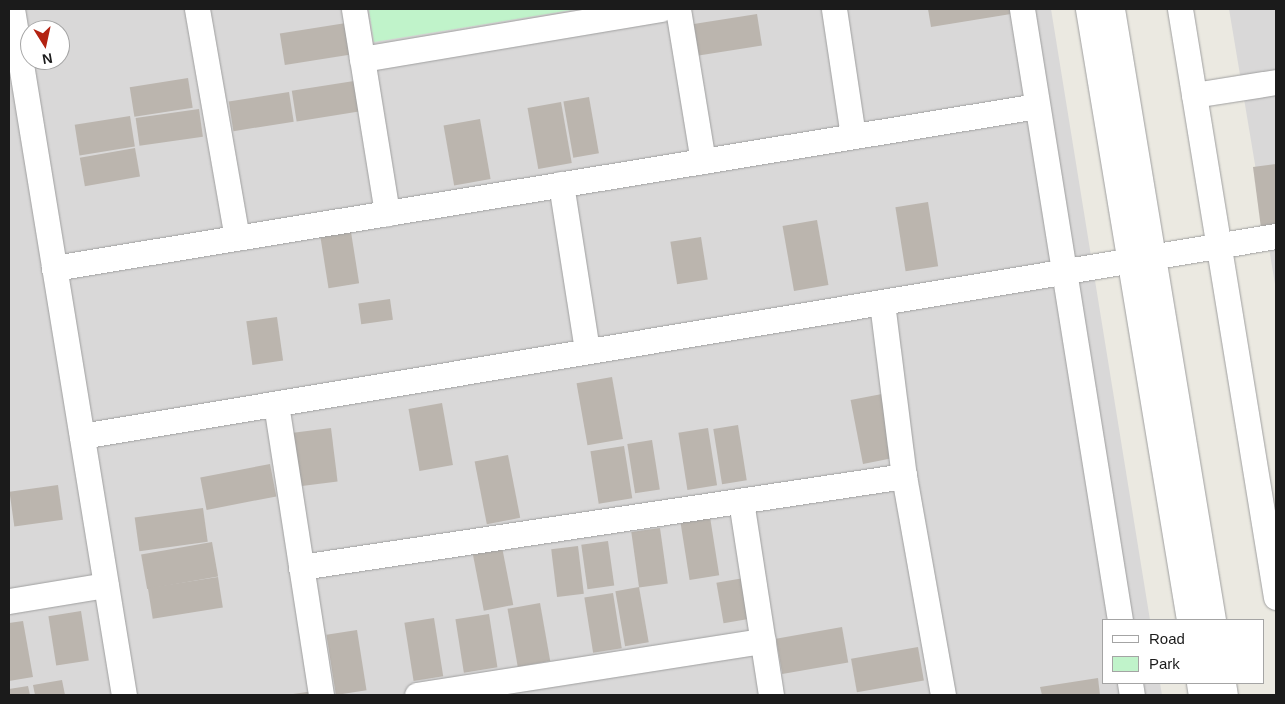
<!DOCTYPE html>
<style>
body{margin:0}
#map{position:relative;width:1285px;height:704px;overflow:hidden;background:#ebe9e1;font-family:Arial,sans-serif}
div>[style]{position:absolute}
.residential>*{inset:0;background:#d9d8d8}
.park>*{inset:0;background:#c0f3ca}
.building>*{inset:0;background:#bbb5ae;transform-origin:0 0}
.roads{filter:drop-shadow(0 0 1px #9f9f9f) drop-shadow(0 0 1px #9f9f9f)}
.minor>*{height:25px;margin:-12.5px;padding:0 12.5px;transform-origin:12.5px;border-radius:12.5px;background:#fff}
span{translate:-50% -50%;white-space:nowrap;text-align:center;line-height:1.15;-webkit-text-stroke:5px #fff;paint-order:stroke}
.frame{position:absolute;inset:0;border:10px solid #1b1b1b;pointer-events:none}
.legend{position:absolute;left:1102px;top:619px;width:162px;height:65px;box-sizing:border-box;background:#fff;border:1px solid #a4a4a4;margin:0;padding:6px 9px;list-style:none;font-size:15px;color:#1b1b1b}
.legend li{display:flex;align-items:center;gap:10px;height:25px}
.legend b{width:25px;border:1px solid #a4a4a4}
.north{position:absolute;left:20px;top:20px;width:50px;height:50px;box-sizing:border-box;background:#fff;border:1px solid #a4a4a4;border-radius:50%;rotate:170deg;font-size:14px;font-weight:700;line-height:20px;text-align:center;color:#1b1b1b}
.north::after{content:'';display:block;margin:auto;width:18px;height:22px;background:#b32312;clip-path:polygon(50% 0,100% 100%,50% 72%,0 100%)}
</style>
<div id="map">
<div class="residential">
<i style="clip-path:polygon(evenodd,9px 9px,1051px 9px,1150px 620px,1104px 620px,1104px 683px,1160px 683px,1162px 695px,9px 695px,9px 9px,30px 30px,60px 30px,60px 60px,30px 60px,30px 30px)"></i>
<i style="clip-path:polygon(1229px 9px,1276px 9px,1276px 290px)"></i>
</div>
<div class="park">
<i style="clip-path:polygon(369px 9px,578px 9px,374px 42px)"></i>
</div>
<div class="building">
<i style="clip-path:polygon(928px 9px,1016px 9px,1017px 13px,931px 27px)"></i>
<i style="left:757px;top:14px;width:32px;height:64px;rotate:81deg"></i>
<i style="left:346px;top:23px;width:32px;height:67px;rotate:81deg"></i>
<i style="left:188px;top:78px;width:30px;height:59px;rotate:81deg"></i>
<i style="left:354px;top:81px;width:31px;height:63px;rotate:81deg"></i>
<i style="left:289px;top:92px;width:30px;height:61px;rotate:81deg"></i>
<i style="left:589px;top:97px;width:57px;height:26px;rotate:80deg"></i>
<i style="left:561px;top:102px;width:62px;height:34px;rotate:80deg"></i>
<i style="left:199px;top:109px;width:28px;height:64px;rotate:82deg"></i>
<i style="left:130px;top:116px;width:31px;height:56px;rotate:81deg"></i>
<i style="left:480px;top:119px;width:61px;height:37px;rotate:80deg"></i>
<i style="left:135px;top:148px;width:29px;height:56px;rotate:80deg"></i>
<i style="clip-path:polygon(1276px 164px,1276px 226px,1261px 228px,1253px 167px)"></i>
<i style="left:928px;top:202px;width:65px;height:33px;rotate:81deg"></i>
<i style="left:817px;top:220px;width:66px;height:35px;rotate:80deg"></i>
<i style="left:351px;top:232px;width:52px;height:31px;rotate:81deg"></i>
<i style="left:701px;top:237px;width:43px;height:31px;rotate:81deg"></i>
<i style="left:390px;top:299px;width:21px;height:32px;rotate:82deg"></i>
<i style="left:277px;top:317px;width:44px;height:31px;rotate:82deg"></i>
<i style="left:612px;top:377px;width:63px;height:36px;rotate:80deg"></i>
<i style="left:882px;top:394px;width:65px;height:32px;rotate:79deg"></i>
<i style="left:442px;top:403px;width:63px;height:34px;rotate:80deg"></i>
<i style="left:738px;top:425px;width:56px;height:25px;rotate:81deg"></i>
<i style="left:331px;top:428px;width:54px;height:38px;rotate:83deg"></i>
<i style="left:708px;top:428px;width:58px;height:30px;rotate:81deg"></i>
<i style="left:652px;top:440px;width:50px;height:25px;rotate:81deg"></i>
<i style="left:624px;top:446px;width:53px;height:34px;rotate:81deg"></i>
<i style="left:508px;top:455px;width:64px;height:34px;rotate:79deg"></i>
<i style="left:270px;top:464px;width:33px;height:71px;rotate:79deg"></i>
<i style="left:58px;top:485px;width:35px;height:49px;rotate:82deg"></i>
<i style="left:203px;top:508px;width:34px;height:69px;rotate:82deg"></i>
<i style="left:710px;top:517px;width:59px;height:30px;rotate:81deg"></i>
<i style="left:660px;top:528px;width:56px;height:29px;rotate:82deg"></i>
<i style="left:608px;top:541px;width:45px;height:27px;rotate:82deg"></i>
<i style="left:212px;top:542px;width:35px;height:72px;rotate:80deg"></i>
<i style="left:578px;top:546px;width:48px;height:27px;rotate:83deg"></i>
<i style="left:502px;top:547px;width:59px;height:30px;rotate:79deg"></i>
<i style="left:218px;top:577px;width:31px;height:71px;rotate:81deg"></i>
<i style="left:744px;top:578px;width:41px;height:28px;rotate:80deg"></i>
<i style="left:639px;top:587px;width:56px;height:24px;rotate:80deg"></i>
<i style="left:613px;top:593px;width:56px;height:29px;rotate:81deg"></i>
<i style="left:540px;top:603px;width:59px;height:33px;rotate:80deg"></i>
<i style="left:81px;top:611px;width:50px;height:33px;rotate:81deg"></i>
<i style="left:489px;top:614px;width:54px;height:34px;rotate:81deg"></i>
<i style="left:434px;top:618px;width:59px;height:30px;rotate:81deg"></i>
<i style="clip-path:polygon(23px 621px,33px 677px,9px 681px,9px 623px)"></i>
<i style="left:842px;top:627px;width:36px;height:67px;rotate:80deg"></i>
<i style="left:357px;top:630px;width:61px;height:31px;rotate:81deg"></i>
<i style="left:918px;top:647px;width:34px;height:68px;rotate:80deg"></i>
<i style="clip-path:polygon(1098px 678px,1100px 695px,1042px 695px,1040px 687px)"></i>
<i style="clip-path:polygon(62px 680px,65px 695px,35px 695px,33px 685px)"></i>
<i style="clip-path:polygon(28px 686px,30px 695px,9px 695px,9px 689px)"></i>
<i style="clip-path:polygon(314px 691px,315px 695px,293px 695px,293px 694px)"></i>
</div>
<div class="roads">
<div class="minor">
<i style="left:12px;top:9px;width:695px;rotate:80.73deg"></i>
<i style="left:197px;top:9px;width:232px;rotate:80.1deg"></i>
<i style="left:354px;top:9px;width:207px;rotate:80.8deg"></i>
<i style="left:678px;top:9px;width:154px;rotate:80.7deg"></i>
<i style="left:834px;top:9px;width:128px;rotate:81.5deg"></i>
<i style="left:1022px;top:9px;width:619px;rotate:80.89deg"></i>
<i style="left:1088px;top:9px;width:619px;rotate:80.61deg"></i>
<i style="left:1112px;top:9px;width:619px;rotate:80.61deg"></i>
<i style="left:1180px;top:9px;width:596px;rotate:80.73deg"></i>
<i style="left:362px;top:59px;width:303px;rotate:-9.5deg"></i>
<i style="left:1194px;top:95px;width:83px;rotate:-9deg"></i>
<i style="left:561px;top:184px;width:168px;rotate:81.1deg"></i>
<i style="left:54px;top:268px;width:996px;rotate:-9.36deg"></i>
<i style="left:882px;top:303px;width:174px;rotate:82.8deg"></i>
<i style="left:904px;top:476px;width:222px;rotate:79.9deg"></i>
<i style="left:276px;top:404px;width:294px;rotate:81.2deg"></i>
<i style="left:82px;top:436px;width:1211px;rotate:-9.51deg"></i>
<i style="left:741px;top:501px;width:196px;rotate:81.2deg"></i>
<i style="left:301px;top:567px;width:610px;rotate:-8.58deg"></i>
<i style="left:9px;top:601px;width:98px;rotate:-9.4deg"></i>
<i style="left:1130px;top:683px;width:12px;rotate:81deg"></i>
<i style="left:1199px;top:683px;width:12px;rotate:81deg"></i>
<i style="left:1223px;top:683px;width:12px;rotate:81deg"></i>
<i style="left:417px;top:695px;width:350px;rotate:-8.9deg"></i>
</div>
</div>
<div class="frame"></div>
<ul class="legend">
<li><b style="height:6px;background:#fff"></b>Road</li>
<li><b style="height:14px;background:#c0f3ca"></b>Park</li>
</ul>
<div class="north">N</div>
</div>
